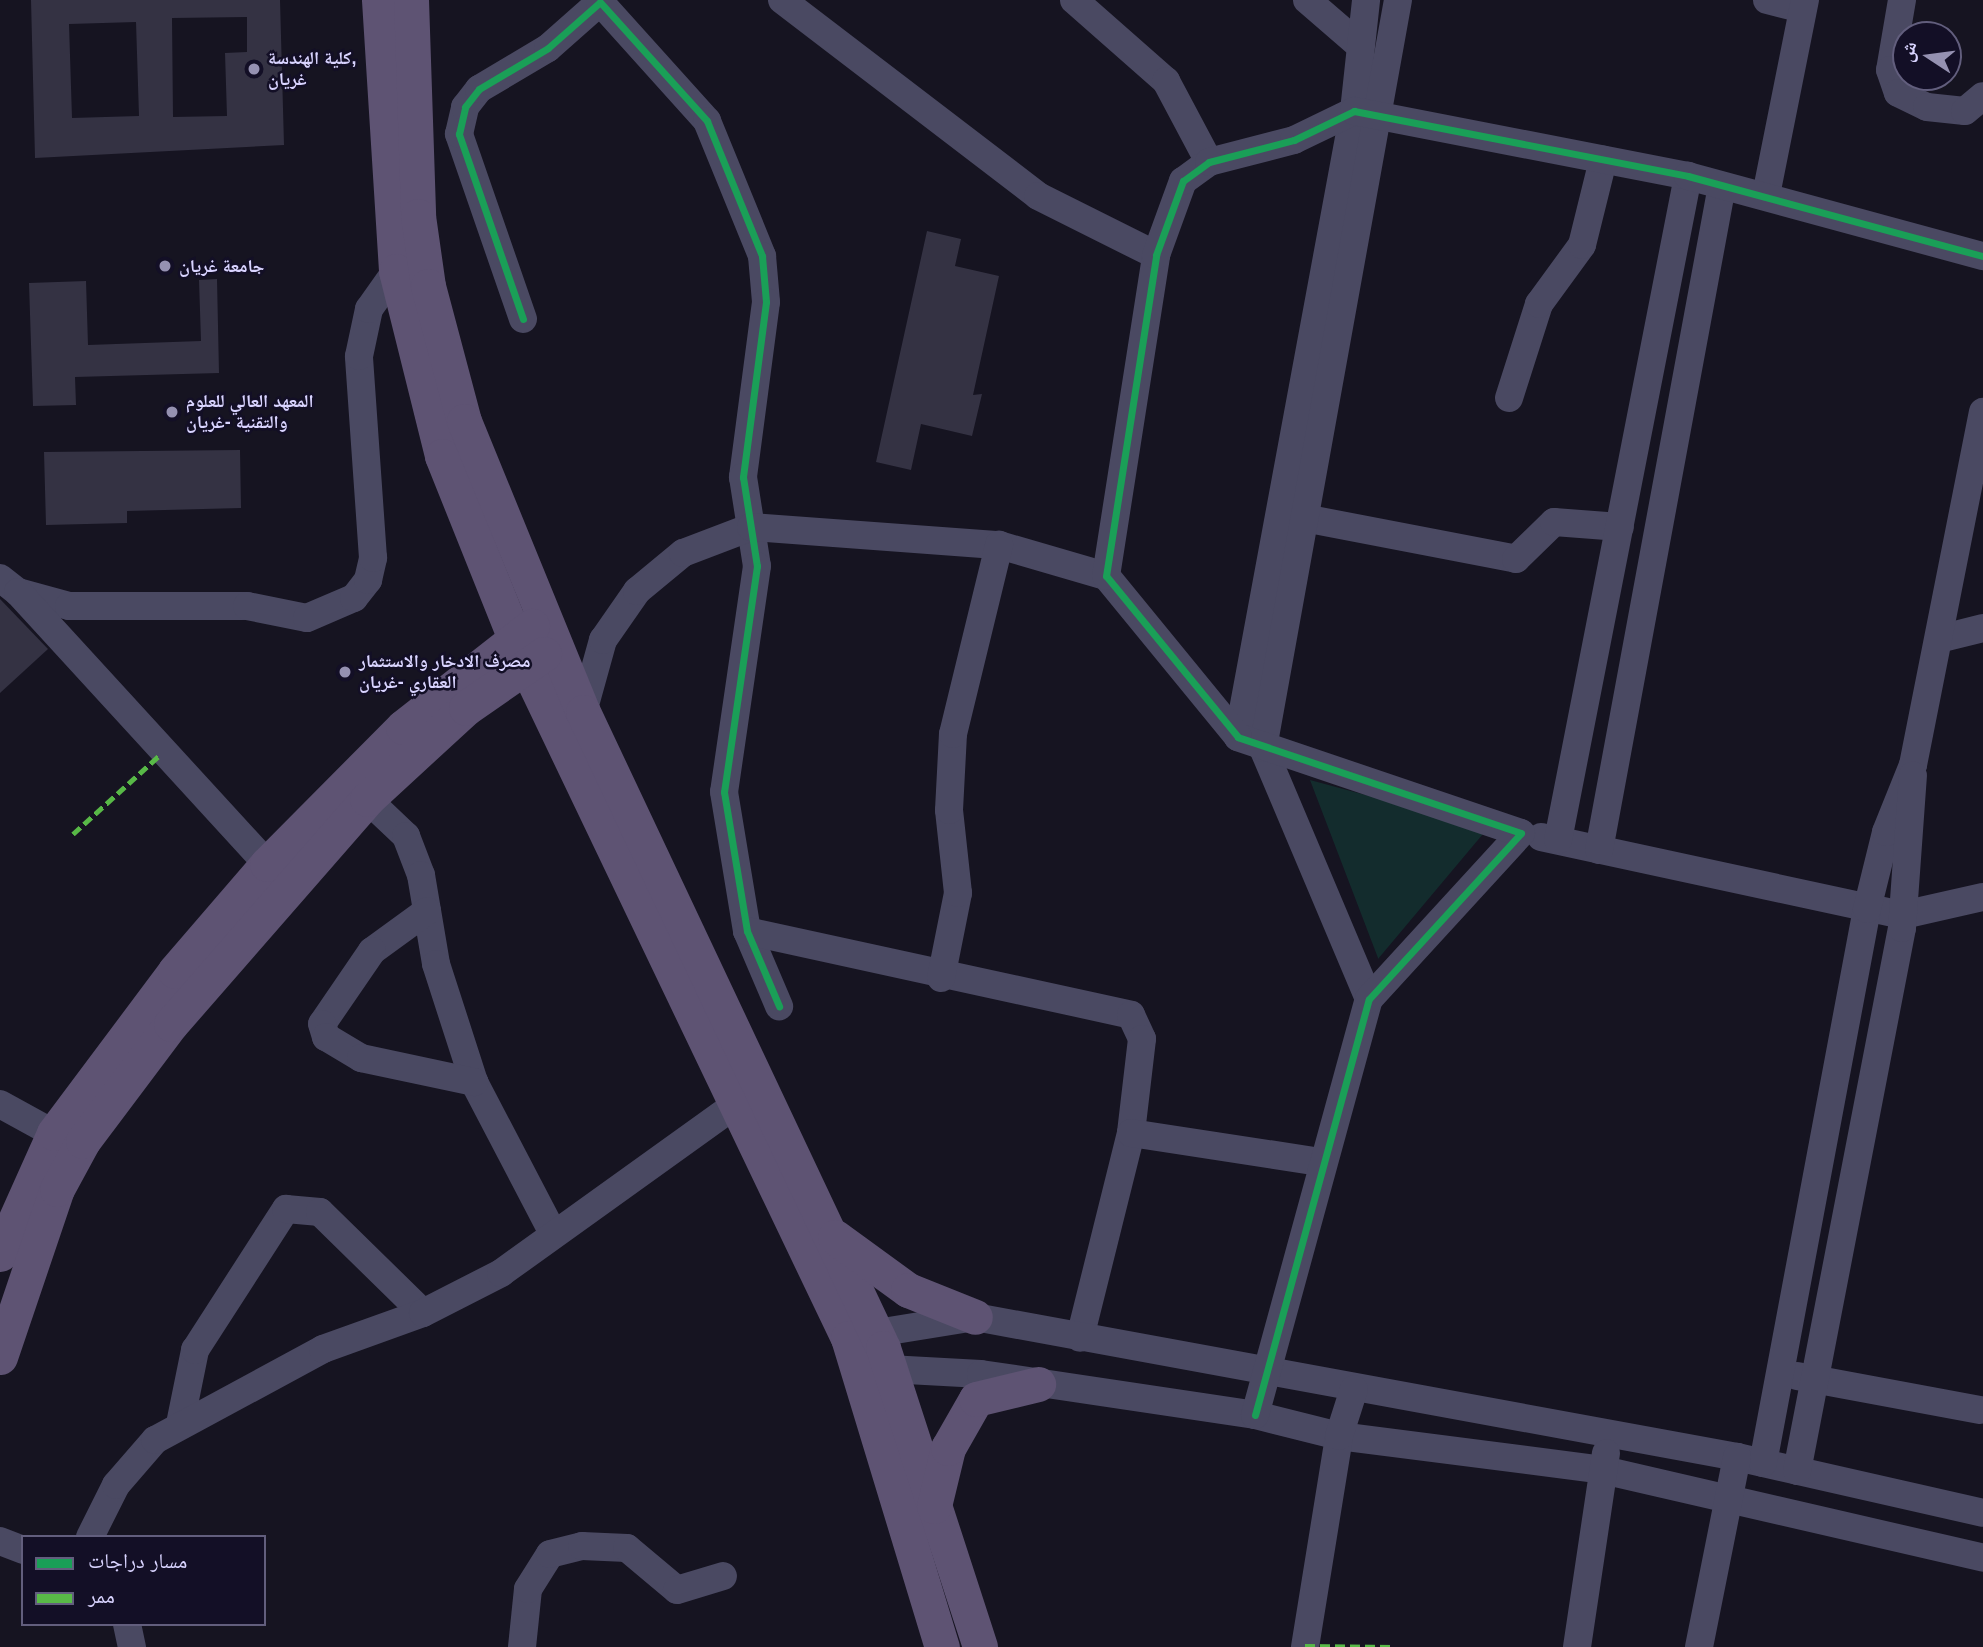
<!DOCTYPE html>
<meta charset="utf-8">
<style>
body{margin:0}
#map{position:relative;width:1983px;height:1647px;overflow:hidden;background:#161421;font-family:Arial,"Noto Naskh Arabic",sans-serif}
div>[style]{position:absolute}
.green>*{inset:0;background:#132c2d}
.building>*{inset:0;background:#343243}
.minor>*{height:28px;margin:-14px;padding:0 14px;transform-origin:14px;border-radius:14px;background:#4a4962}
.major>*{height:35px;margin:-17.5px;padding:0 17.5px;transform-origin:17.5px;border-radius:17.5px;background:#5e5373}
.quiet>*{height:5px;margin-top:-2.5px;transform-origin:0;background:repeating-linear-gradient(90deg,#58b947 0 10px,transparent 0 15px)}
.cycleway>*{height:7px;margin:-3.5px;padding:0 3.5px;transform-origin:3.5px;border-radius:3.5px;background:#1a9f57}
.dots>*{width:19px;height:19px;translate:-50% -50%;box-sizing:border-box;border:4px solid #130f26;border-radius:50%}
span{translate:-50% -50%;white-space:nowrap;text-align:center;line-height:1.15;-webkit-text-stroke:5px #130f26;paint-order:stroke}
.poi-label{font-size:18px;color:#d9d4ff;font-weight:700}
.left{translate:0 -50%;text-align:left}
.legend{position:absolute;left:21px;top:1535px;width:245px;height:91px;box-sizing:border-box;background:#130f26;border:2px solid #625e7d;margin:0;padding:9px 12px;list-style:none;font-size:21px;color:#d9d4ff}
.legend li{display:flex;align-items:center;gap:14px;height:35px}
.legend b{width:35px;border:2px solid #625e7d}
.north{position:absolute;left:1892px;top:21px;width:70px;height:70px;box-sizing:border-box;background:#130f26;border:2px solid #625e7d;border-radius:50%;rotate:283deg;font-size:19px;font-weight:700;line-height:28px;text-align:center;color:#d9d4ff}
.north::after{content:'';display:block;margin:auto;width:24px;height:32px;background:#9591b1;clip-path:polygon(50% 0,100% 100%,50% 72%,0 100%)}
</style>
<div id="map">
<div class="green">
<i style="clip-path:polygon(1310px 780px,1488px 828px,1378px 959px,1378px 958px)"></i>
</div>
<div class="building">
<i style="clip-path:polygon(evenodd,31px 0,280px 0,284px 145px,35px 158px,31px 0,247px 17px,247px 52px,225px 53px,227px 116px,173px 117px,172px 18px,247px 17px,31px 0,136px 22px,139px 116px,72px 118px,69px 24px,136px 22px)"></i>
<i style="clip-path:polygon(927px 231px,961px 239px,955px 266px,999px 276px,973px 395px,982px 394px,972px 436px,921px 424px,911px 470px,876px 462px)"></i>
<i style="clip-path:polygon(217px 279px,219px 373px,75px 377px,76px 405px,33px 406px,29px 283px,86px 281px,88px 345px,201px 341px,199px 280px)"></i>
<i style="clip-path:polygon(240px 450px,241px 508px,127px 511px,127px 523px,46px 525px,44px 452px)"></i>
<i style="clip-path:polygon(0 599px,48px 649px,0 693px)"></i>
</div>
<div class="minor">
<i style="left:782px;top:0;width:322px;rotate:37.4deg"></i>
<i style="left:1038px;top:196px;width:132px;rotate:26.6deg"></i>
<i style="left:1074px;top:0;width:123px;rotate:41.4deg"></i>
<i style="left:1166px;top:81px;width:92px;rotate:62deg"></i>
<i style="left:1307px;top:0;width:66px;rotate:40.7deg"></i>
<i style="left:1767px;top:0;width:36px;rotate:14deg"></i>
<i style="left:1902px;top:0;width:71px;rotate:99.7deg"></i>
<i style="left:1890px;top:70px;width:24px;rotate:71deg"></i>
<i style="left:1898px;top:93px;width:32px;rotate:26deg"></i>
<i style="left:1927px;top:107px;width:38px;rotate:6deg"></i>
<i style="left:1965px;top:111px;width:23px;rotate:-40deg"></i>
<i style="left:1766px;top:195px;width:199px;rotate:-78.7deg"></i>
<i style="left:523px;top:319px;width:196px;rotate:-109.1deg"></i>
<i style="left:459px;top:134px;width:28px;rotate:-77deg"></i>
<i style="left:465px;top:107px;width:23px;rotate:-52deg"></i>
<i style="left:479px;top:89px;width:80px;rotate:-30.7deg"></i>
<i style="left:548px;top:48px;width:69px;rotate:-41.5deg"></i>
<i style="left:600px;top:2px;width:160px;rotate:48deg"></i>
<i style="left:707px;top:121px;width:146px;rotate:67.8deg"></i>
<i style="left:762px;top:256px;width:46px;rotate:85deg"></i>
<i style="left:766px;top:302px;width:177px;rotate:97.5deg"></i>
<i style="left:743px;top:477px;width:90px;rotate:81.1deg"></i>
<i style="left:757px;top:566px;width:228px;rotate:98.3deg"></i>
<i style="left:724px;top:792px;width:141px;rotate:80.6deg"></i>
<i style="left:747px;top:931px;width:82px;rotate:66.9deg"></i>
<i style="left:1509px;top:398px;width:99px;rotate:-72.3deg"></i>
<i style="left:1539px;top:304px;width:73px;rotate:-53.9deg"></i>
<i style="left:1582px;top:245px;width:88px;rotate:-76.1deg"></i>
<i style="left:1304px;top:518px;width:216px;rotate:10.9deg"></i>
<i style="left:1516px;top:559px;width:53px;rotate:-44.2deg"></i>
<i style="left:1554px;top:522px;width:66px;rotate:4.3deg"></i>
<i style="left:0;top:578px;width:23px;rotate:38deg"></i>
<i style="left:18px;top:592px;width:53px;rotate:15.4deg"></i>
<i style="left:69px;top:606px;width:178px"></i>
<i style="left:247px;top:606px;width:61px;rotate:11.3deg"></i>
<i style="left:307px;top:618px;width:51px;rotate:-23.1deg"></i>
<i style="left:354px;top:598px;width:23px;rotate:-52deg"></i>
<i style="left:368px;top:580px;width:23px;rotate:-77deg"></i>
<i style="left:373px;top:558px;width:202px;rotate:-94deg"></i>
<i style="left:359px;top:356px;width:48px;rotate:-78deg"></i>
<i style="left:369px;top:309px;width:47px;rotate:-54.6deg"></i>
<i style="left:18px;top:592px;width:369px;rotate:47.5deg"></i>
<i style="left:1939px;top:639px;width:45px;rotate:-14deg"></i>
<i style="left:583px;top:712px;width:75px;rotate:-74.5deg"></i>
<i style="left:603px;top:640px;width:60px;rotate:-55.2deg"></i>
<i style="left:637px;top:591px;width:60px;rotate:-39.6deg"></i>
<i style="left:683px;top:553px;width:73px;rotate:-20.9deg"></i>
<i style="left:751px;top:527px;width:249px;rotate:4.2deg"></i>
<i style="left:999px;top:545px;width:111px;rotate:16.2deg"></i>
<i style="left:1238px;top:737px;width:637px;rotate:-79.5deg"></i>
<i style="left:1354px;top:111px;width:112px;rotate:-83.8deg"></i>
<i style="left:367px;top:799px;width:54px;rotate:43.5deg"></i>
<i style="left:406px;top:836px;width:42px;rotate:69deg"></i>
<i style="left:421px;top:875px;width:90px;rotate:80.4deg"></i>
<i style="left:436px;top:964px;width:124px;rotate:72.1deg"></i>
<i style="left:474px;top:1082px;width:170px;rotate:62.4deg"></i>
<i style="left:1541px;top:837px;width:370px;rotate:12.2deg"></i>
<i style="left:1903px;top:915px;width:82px;rotate:-12.7deg"></i>
<i style="left:1558px;top:840px;width:677px;rotate:-78.92deg"></i>
<i style="left:1599px;top:850px;width:675px;rotate:-79.51deg"></i>
<i style="left:427px;top:911px;width:68px;rotate:144deg"></i>
<i style="left:372px;top:951px;width:88px;rotate:124.4deg"></i>
<i style="left:322px;top:1024px;width:14px;rotate:73deg"></i>
<i style="left:326px;top:1037px;width:41px;rotate:31deg"></i>
<i style="left:361px;top:1058px;width:116px;rotate:12deg"></i>
<i style="left:747px;top:931px;width:393px;rotate:12.3deg"></i>
<i style="left:1131px;top:1015px;width:26px;rotate:65deg"></i>
<i style="left:1142px;top:1039px;width:95px;rotate:96.7deg"></i>
<i style="left:1131px;top:1133px;width:211px;rotate:104deg"></i>
<i style="left:941px;top:978px;width:87px;rotate:-78.7deg"></i>
<i style="left:958px;top:893px;width:83px;rotate:-96.2deg"></i>
<i style="left:949px;top:810px;width:76px;rotate:-87deg"></i>
<i style="left:953px;top:734px;width:195px;rotate:-76.3deg"></i>
<i style="left:1369px;top:999px;width:272px;rotate:-112.9deg"></i>
<i style="left:1263px;top:748px;width:760px;rotate:-79.77deg"></i>
<i style="left:0;top:1104px;width:81px;rotate:28.8deg"></i>
<i style="left:1131px;top:1133px;width:192px;rotate:8.7deg"></i>
<i style="left:858px;top:1336px;width:119px;rotate:-9.2deg"></i>
<i style="left:975px;top:1317px;width:775px;rotate:10.41deg"></i>
<i style="left:1737px;top:1457px;width:252px;rotate:12.8deg"></i>
<i style="left:870px;top:1368px;width:111px;rotate:3.1deg"></i>
<i style="left:981px;top:1374px;width:277px;rotate:8.5deg"></i>
<i style="left:1255px;top:1415px;width:87px;rotate:14deg"></i>
<i style="left:1339px;top:1436px;width:266px;rotate:7.3deg"></i>
<i style="left:1603px;top:1470px;width:390px;rotate:13deg"></i>
<i style="left:1797px;top:1376px;width:186px;rotate:10.5deg"></i>
<i style="left:1255px;top:1415px;width:431px;rotate:-74.7deg"></i>
<i style="left:1369px;top:999px;width:225px;rotate:-47.5deg"></i>
<i style="left:1521px;top:833px;width:299px;rotate:-161.3deg"></i>
<i style="left:1238px;top:737px;width:208px;rotate:-129.3deg"></i>
<i style="left:1106px;top:576px;width:325px;rotate:-81.1deg"></i>
<i style="left:1156px;top:255px;width:79px;rotate:-70deg"></i>
<i style="left:1183px;top:181px;width:32px;rotate:-36deg"></i>
<i style="left:1209px;top:162px;width:88px;rotate:-14.5deg"></i>
<i style="left:1294px;top:140px;width:67px;rotate:-25.8deg"></i>
<i style="left:1354px;top:111px;width:340px;rotate:11deg"></i>
<i style="left:1688px;top:176px;width:306px;rotate:15.2deg"></i>
<i style="left:180px;top:1424px;width:76px;rotate:-78.5deg"></i>
<i style="left:195px;top:1350px;width:168px;rotate:-57.2deg"></i>
<i style="left:286px;top:1209px;width:34px;rotate:5deg"></i>
<i style="left:320px;top:1212px;width:144px;rotate:44.4deg"></i>
<i style="left:1763px;top:1463px;width:564px;rotate:-79.37deg"></i>
<i style="left:1867px;top:909px;width:79px;rotate:-76.1deg"></i>
<i style="left:1886px;top:832px;width:72px;rotate:-68.1deg"></i>
<i style="left:1913px;top:765px;width:360px;rotate:-78.8deg"></i>
<i style="left:1797px;top:1471px;width:553px;rotate:-79.06deg"></i>
<i style="left:1902px;top:928px;width:153px;rotate:-85.9deg"></i>
<i style="left:90px;top:1537px;width:58px;rotate:-63.4deg"></i>
<i style="left:116px;top:1485px;width:60px;rotate:-49.1deg"></i>
<i style="left:155px;top:1440px;width:191px;rotate:-28.4deg"></i>
<i style="left:323px;top:1349px;width:106px;rotate:-19.8deg"></i>
<i style="left:423px;top:1313px;width:88px;rotate:-27.1deg"></i>
<i style="left:501px;top:1273px;width:293px;rotate:-35.7deg"></i>
<i style="left:0;top:1541px;width:25px;rotate:21deg"></i>
<i style="left:127px;top:1624px;width:24px;rotate:78deg"></i>
<i style="left:522px;top:1647px;width:58px;rotate:-84.1deg"></i>
<i style="left:528px;top:1589px;width:41px;rotate:-57.8deg"></i>
<i style="left:550px;top:1554px;width:33px;rotate:-14deg"></i>
<i style="left:582px;top:1546px;width:45px;rotate:2.5deg"></i>
<i style="left:627px;top:1548px;width:65px;rotate:40deg"></i>
<i style="left:677px;top:1590px;width:48px;rotate:-16.9deg"></i>
<i style="left:1305px;top:1647px;width:214px;rotate:-80.8deg"></i>
<i style="left:1339px;top:1436px;width:49px;rotate:-72.3deg"></i>
<i style="left:1577px;top:1647px;width:196px;rotate:-81.5deg"></i>
<i style="left:1699px;top:1647px;width:194px;rotate:-78.7deg"></i>
</div>
<div class="major">
<i style="left:379px;top:0;width:272px;rotate:86.4deg"></i>
<i style="left:396px;top:271px;width:191px;rotate:76deg"></i>
<i style="left:442px;top:456px;width:223px;rotate:68.2deg"></i>
<i style="left:525px;top:663px;width:748px;rotate:64.43deg"></i>
<i style="left:848px;top:1338px;width:323px;rotate:73.1deg"></i>
<i style="left:411px;top:0;width:216px;rotate:88.1deg"></i>
<i style="left:418px;top:216px;width:71px;rotate:81.9deg"></i>
<i style="left:428px;top:286px;width:140px;rotate:75.1deg"></i>
<i style="left:464px;top:421px;width:314px;rotate:67.8deg"></i>
<i style="left:583px;top:712px;width:703px;rotate:64.75deg"></i>
<i style="left:883px;top:1348px;width:314px;rotate:72deg"></i>
<i style="left:835px;top:1237px;width:90px;rotate:36deg"></i>
<i style="left:908px;top:1290px;width:72px;rotate:21.9deg"></i>
<i style="left:0;top:1254px;width:133px;rotate:-65.9deg"></i>
<i style="left:54px;top:1133px;width:202px;rotate:-53.2deg"></i>
<i style="left:175px;top:971px;width:141px;rotate:-49.3deg"></i>
<i style="left:267px;top:864px;width:193px;rotate:-45.2deg"></i>
<i style="left:403px;top:727px;width:164px;rotate:-38.1deg"></i>
<i style="left:0;top:1357px;width:177px;rotate:-71.3deg"></i>
<i style="left:57px;top:1189px;width:55px;rotate:-61.6deg"></i>
<i style="left:83px;top:1141px;width:146px;rotate:-53.1deg"></i>
<i style="left:171px;top:1024px;width:298px;rotate:-48.9deg"></i>
<i style="left:367px;top:799px;width:134px;rotate:-42.6deg"></i>
<i style="left:466px;top:708px;width:95px;rotate:-34.7deg"></i>
<i style="left:934px;top:1506px;width:60px;rotate:-76.4deg"></i>
<i style="left:948px;top:1448px;width:56px;rotate:-60.3deg"></i>
<i style="left:976px;top:1399px;width:64px;rotate:-13.6deg"></i>
</div>
<div class="quiet">
<i style="left:73px;top:834px;width:119px;rotate:-42.3deg"></i>
<i style="left:1305px;top:1646px;width:89px;rotate:0.6deg"></i>
</div>
<div class="cycleway">
<i style="left:523px;top:319px;width:196px;rotate:-109.1deg"></i>
<i style="left:459px;top:134px;width:28px;rotate:-77deg"></i>
<i style="left:465px;top:107px;width:23px;rotate:-52deg"></i>
<i style="left:479px;top:89px;width:80px;rotate:-30.7deg"></i>
<i style="left:548px;top:48px;width:69px;rotate:-41.5deg"></i>
<i style="left:600px;top:2px;width:160px;rotate:48deg"></i>
<i style="left:707px;top:121px;width:146px;rotate:67.8deg"></i>
<i style="left:762px;top:256px;width:46px;rotate:85deg"></i>
<i style="left:766px;top:302px;width:177px;rotate:97.5deg"></i>
<i style="left:743px;top:477px;width:90px;rotate:81.1deg"></i>
<i style="left:757px;top:566px;width:228px;rotate:98.3deg"></i>
<i style="left:724px;top:792px;width:141px;rotate:80.6deg"></i>
<i style="left:747px;top:931px;width:82px;rotate:66.9deg"></i>
<i style="left:1255px;top:1415px;width:431px;rotate:-74.7deg"></i>
<i style="left:1369px;top:999px;width:225px;rotate:-47.5deg"></i>
<i style="left:1521px;top:833px;width:299px;rotate:-161.3deg"></i>
<i style="left:1238px;top:737px;width:208px;rotate:-129.3deg"></i>
<i style="left:1106px;top:576px;width:325px;rotate:-81.1deg"></i>
<i style="left:1156px;top:255px;width:79px;rotate:-70deg"></i>
<i style="left:1183px;top:181px;width:32px;rotate:-36deg"></i>
<i style="left:1209px;top:162px;width:88px;rotate:-14.5deg"></i>
<i style="left:1294px;top:140px;width:67px;rotate:-25.8deg"></i>
<i style="left:1354px;top:111px;width:340px;rotate:11deg"></i>
<i style="left:1688px;top:176px;width:306px;rotate:15.2deg"></i>
</div>
<div class="dots">
<i style="left:254px;top:69px;background:#9591b1"></i>
<i style="left:165px;top:266px;background:#9591b1"></i>
<i style="left:172px;top:412px;background:#9591b1"></i>
<i style="left:345px;top:672px;background:#9591b1"></i>
</div>
<div class="poi-label">
<span class="left" style="left:268px;top:69px">كلية الهندسة,<br>غريان</span>
<span class="left" style="left:179px;top:266px">جامعة غريان</span>
<span class="left" style="left:186px;top:412px">المعهد العالي للعلوم<br>والتقنية -غريان</span>
<span class="left" style="left:359px;top:672px">مصرف الادخار والاستثمار<br>العقاري -غريان</span>
</div>
<ul class="legend">
<li><b style="height:9px;background:#1a9f57"></b>مسار دراجات</li>
<li><b style="height:9px;background:#58b947"></b>ممر</li>
</ul>
<div class="north">ش</div>
</div>
